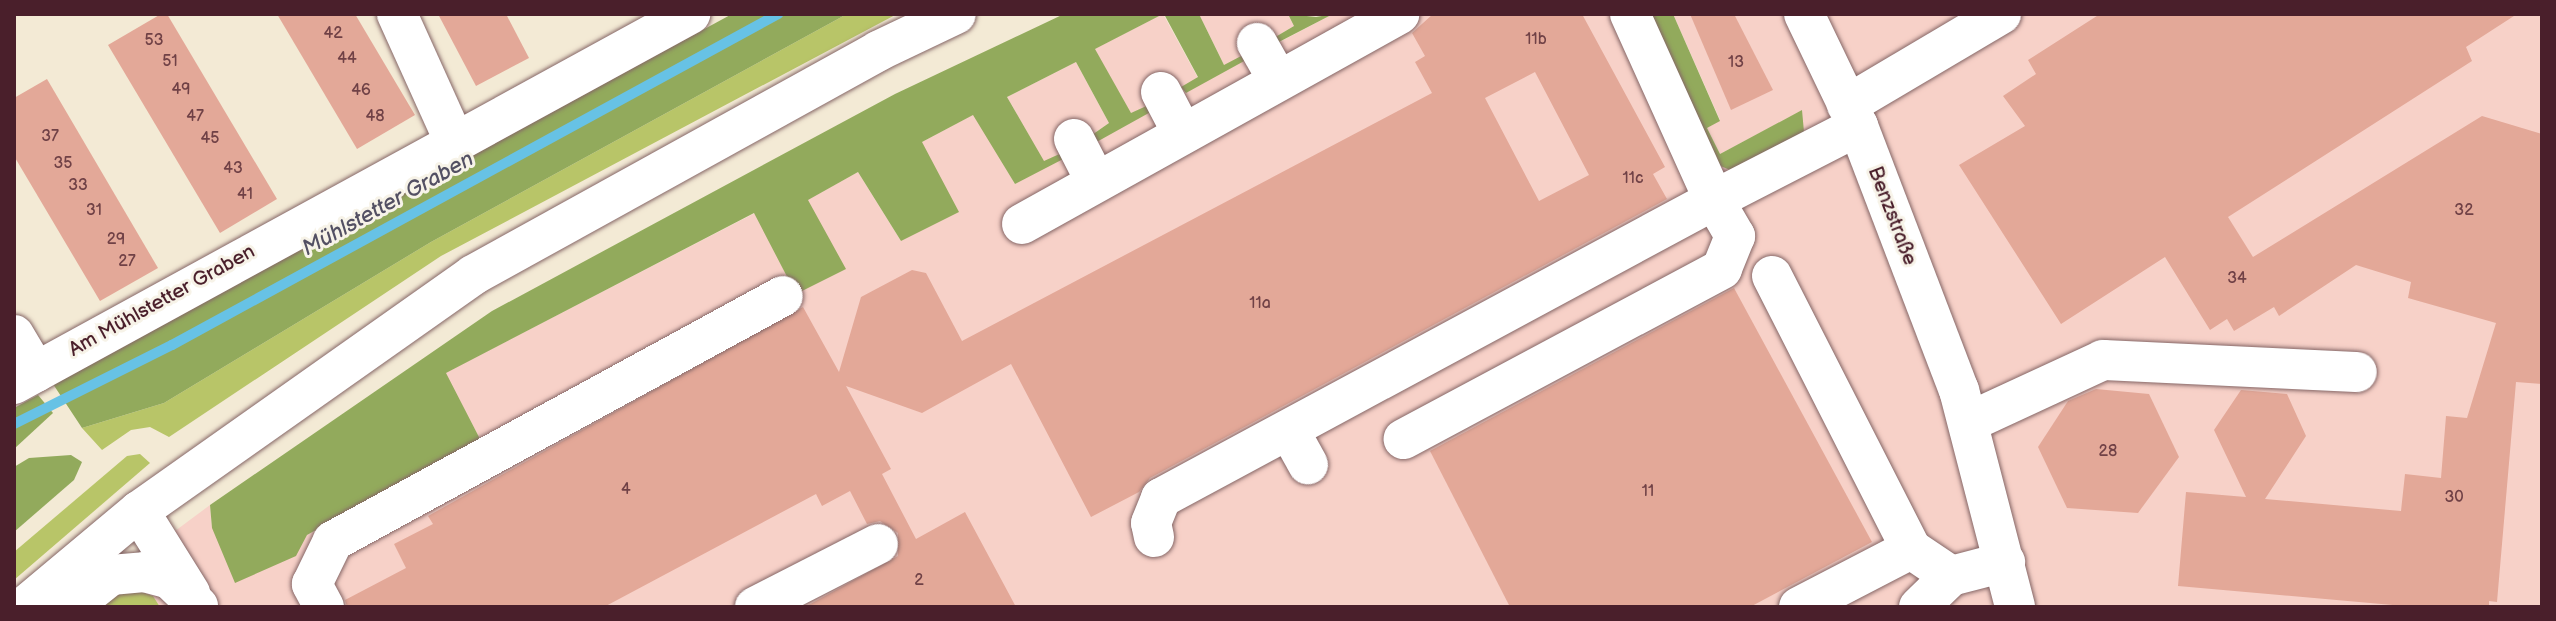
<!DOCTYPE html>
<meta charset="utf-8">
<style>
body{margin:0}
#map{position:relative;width:2556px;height:621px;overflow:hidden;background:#f3ead5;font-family:"Balsamiq Sans",sans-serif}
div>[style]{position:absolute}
.built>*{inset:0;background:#f7d1c8}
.green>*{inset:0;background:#b8c568}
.forest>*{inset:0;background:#92aa5c}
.stream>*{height:10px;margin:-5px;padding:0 5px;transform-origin:5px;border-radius:5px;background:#67c2e5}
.building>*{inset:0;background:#e3a898}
.roads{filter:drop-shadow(0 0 2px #856666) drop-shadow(0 0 2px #856666)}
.minor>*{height:40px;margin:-20px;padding:0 20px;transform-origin:20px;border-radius:20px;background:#fff}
span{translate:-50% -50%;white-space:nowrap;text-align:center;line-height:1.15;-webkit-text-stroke:6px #f7f3e8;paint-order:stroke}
.number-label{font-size:16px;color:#704146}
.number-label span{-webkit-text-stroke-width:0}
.street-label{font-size:20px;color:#4a1f2b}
.water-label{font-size:22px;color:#535063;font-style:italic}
.frame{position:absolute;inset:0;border:16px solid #4a1f2b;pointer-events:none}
</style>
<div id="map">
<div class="built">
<i style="clip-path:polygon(1163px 14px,1198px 78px,1182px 87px,1186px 93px,1224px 65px,1199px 14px,1288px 14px,1294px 26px,1272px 39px,1276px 44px,1333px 14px,1642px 14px,1704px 159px,1730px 169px,1803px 110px,1720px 154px,1707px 128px,1720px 120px,1673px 14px,2542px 14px,2542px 607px,160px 607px,153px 596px,128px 587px,167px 537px,210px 505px,212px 528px,307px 535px,480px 439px,445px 373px,755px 213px,796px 294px,807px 200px,858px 172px,901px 241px,922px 142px,974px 114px,1015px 184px,1065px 151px,1044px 162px,1007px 97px,1076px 62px,1109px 123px,1089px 137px,1152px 103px,1131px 114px,1094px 49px)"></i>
</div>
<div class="green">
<i style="clip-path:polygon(847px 14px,897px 14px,441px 256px,169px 437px,150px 427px,131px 430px,102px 450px,82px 428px,164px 403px,431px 242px)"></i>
<i style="clip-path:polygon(140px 454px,150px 463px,14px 580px,14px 552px,127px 456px)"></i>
<i style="clip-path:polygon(128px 587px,153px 596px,160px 607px,86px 607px)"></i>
</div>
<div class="forest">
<i style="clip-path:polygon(732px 14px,847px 14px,431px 242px,164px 403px,82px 428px,53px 384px)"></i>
<i style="clip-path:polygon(1064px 14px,1163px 14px,1095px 49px,1131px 113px,1153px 103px,1156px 109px,1093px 144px,1089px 137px,1109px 123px,1076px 62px,1007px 97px,1044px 161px,1066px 151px,1069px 156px,1015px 184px,973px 115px,922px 142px,959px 212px,901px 241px,858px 172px,808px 200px,846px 269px,796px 294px,754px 213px,446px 373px,480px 439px,307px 535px,296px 556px,235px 583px,212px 528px,210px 505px,492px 311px,895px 94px)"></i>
<i style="clip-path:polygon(1164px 14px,1199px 14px,1224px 65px,1243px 55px,1246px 60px,1186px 93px,1181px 87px,1198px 77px)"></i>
<i style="clip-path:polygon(1288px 14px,1316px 17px,1333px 14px,1275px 44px,1272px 39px,1294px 26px)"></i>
<i style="clip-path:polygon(1642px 14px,1673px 14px,1720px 121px,1707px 128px,1720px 154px,1802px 110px,1804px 132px,1730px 170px,1704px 159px)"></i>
<i style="clip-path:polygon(38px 395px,53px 413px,14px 449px,14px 408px)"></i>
<i style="clip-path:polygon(71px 455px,82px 462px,74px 480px,14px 532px,14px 467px,29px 458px)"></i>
</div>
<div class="stream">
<i style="left:14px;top:424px;width:177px;rotate:-26.6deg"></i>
<i style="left:172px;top:345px;width:691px;rotate:-28.64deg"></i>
</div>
<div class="building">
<i style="clip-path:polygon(161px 14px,167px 14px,277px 199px,220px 233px,108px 45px)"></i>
<i style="clip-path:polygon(277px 14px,355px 14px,415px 115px,357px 149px)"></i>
<i style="clip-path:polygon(438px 14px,506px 14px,529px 58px,476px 86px)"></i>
<i style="clip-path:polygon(evenodd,1433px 14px,1582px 14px,1665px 167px,1653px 174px,1667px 199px,1150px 478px,1139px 492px,1091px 517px,1011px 364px,922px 413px,846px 386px,891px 469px,882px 474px,916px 539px,965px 512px,1016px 607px,805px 607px,898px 556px,898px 533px,880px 521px,867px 524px,850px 491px,822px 506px,816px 494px,604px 607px,347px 607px,345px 600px,406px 568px,394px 544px,433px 524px,428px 516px,803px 307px,839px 372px,861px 297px,912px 270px,926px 273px,962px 341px,1432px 93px,1415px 62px,1425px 56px,1412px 33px,1433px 14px,1535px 72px,1589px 175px,1539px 201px,1485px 98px,1535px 72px)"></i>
<i style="clip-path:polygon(1690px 14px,1734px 14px,1773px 90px,1731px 110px)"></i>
<i style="clip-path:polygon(2100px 14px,2517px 14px,2466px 47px,2472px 61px,2228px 217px,2253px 257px,2482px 116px,2542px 134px,2542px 384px,2516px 382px,2497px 602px,2489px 601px,2489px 607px,2415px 607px,2178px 586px,2186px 492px,2246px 497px,2214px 430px,2241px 390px,2287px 394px,2306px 436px,2265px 499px,2401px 511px,2405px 474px,2441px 478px,2446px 416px,2467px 418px,2496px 323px,2408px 298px,2411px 282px,2356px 265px,2279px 316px,2274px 307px,2234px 331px,2227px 319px,2210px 330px,2165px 257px,2061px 324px,1959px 165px,2025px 126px,2003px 96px,2036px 74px,2028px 60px)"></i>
<i style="clip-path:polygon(47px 79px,158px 268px,100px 301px,14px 156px,14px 98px)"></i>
<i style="clip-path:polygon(1734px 288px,1872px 542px,1750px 607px,1510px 607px,1430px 451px)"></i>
<i style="clip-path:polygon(2096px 389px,2149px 394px,2179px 457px,2138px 513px,2067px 508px,2038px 447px,2068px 401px)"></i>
</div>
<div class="roads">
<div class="minor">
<i style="left:397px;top:14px;width:138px;rotate:65.7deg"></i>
<i style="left:1630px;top:14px;width:204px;rotate:65.7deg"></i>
<i style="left:1714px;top:200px;width:162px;rotate:-27.2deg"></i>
<i style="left:1804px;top:14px;width:124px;rotate:64.3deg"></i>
<i style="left:1858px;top:126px;width:283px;rotate:69.1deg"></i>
<i style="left:1959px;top:390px;width:224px;rotate:75.5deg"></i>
<i style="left:1257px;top:43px;width:43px;rotate:60.4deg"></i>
<i style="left:1161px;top:92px;width:47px;rotate:62.4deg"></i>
<i style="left:1847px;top:105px;width:179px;rotate:-30.6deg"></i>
<i style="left:1074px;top:139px;width:48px;rotate:62.9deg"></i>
<i style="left:1022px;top:224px;width:432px;rotate:-29.1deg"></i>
<i style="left:1772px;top:276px;width:306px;rotate:63deg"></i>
<i style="left:14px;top:335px;width:43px;rotate:59.3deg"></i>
<i style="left:14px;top:384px;width:771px;rotate:-28.69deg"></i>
<i style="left:1969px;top:422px;width:148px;rotate:-24.8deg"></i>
<i style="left:2103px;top:360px;width:254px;rotate:2.7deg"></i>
<i style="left:1290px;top:432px;width:37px;rotate:61deg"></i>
<i style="left:139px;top:511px;width:97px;rotate:58.1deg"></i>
<i style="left:1154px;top:537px;width:14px;rotate:-102deg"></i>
<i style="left:1151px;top:523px;width:27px;rotate:-68deg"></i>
<i style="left:1161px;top:498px;width:628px;rotate:-28.32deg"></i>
<i style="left:1714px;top:200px;width:42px;rotate:59.7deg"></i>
<i style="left:1735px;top:236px;width:35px;rotate:112deg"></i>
<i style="left:1722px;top:269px;width:361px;rotate:151.9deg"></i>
<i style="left:24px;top:607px;width:150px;rotate:-39.9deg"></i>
<i style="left:139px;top:511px;width:409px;rotate:-35.2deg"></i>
<i style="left:473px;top:275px;width:463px;rotate:-28.9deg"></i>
<i style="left:878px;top:51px;width:86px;rotate:-25.4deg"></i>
<i style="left:71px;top:607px;width:51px;rotate:-38.7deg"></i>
<i style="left:111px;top:575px;width:33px;rotate:-5deg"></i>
<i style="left:144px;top:572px;width:27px;rotate:15deg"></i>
<i style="left:170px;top:579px;width:39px;rotate:44deg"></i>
<i style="left:324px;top:607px;width:26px;rotate:-118deg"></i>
<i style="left:312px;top:584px;width:48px;rotate:-64deg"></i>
<i style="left:333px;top:541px;width:512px;rotate:-28.57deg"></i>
<i style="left:755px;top:607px;width:138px;rotate:-27.1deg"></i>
<i style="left:1799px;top:607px;width:126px;rotate:-27.4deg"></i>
<i style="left:1911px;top:549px;width:48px;rotate:34deg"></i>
<i style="left:1951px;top:576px;width:56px;rotate:-14.5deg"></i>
<i style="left:1919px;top:607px;width:45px;rotate:-44.1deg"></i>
</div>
</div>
<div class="number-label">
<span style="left:333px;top:34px">42</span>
<span style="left:1536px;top:40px">11b</span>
<span style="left:154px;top:41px">53</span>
<span style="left:347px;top:59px">44</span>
<span style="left:170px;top:62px">51</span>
<span style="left:1736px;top:63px">13</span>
<span style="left:181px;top:90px">49</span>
<span style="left:361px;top:91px">46</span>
<span style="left:195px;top:117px">47</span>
<span style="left:375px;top:117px">48</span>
<span style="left:50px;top:137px">37</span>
<span style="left:210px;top:139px">45</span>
<span style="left:63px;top:164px">35</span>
<span style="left:233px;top:169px">43</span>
<span style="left:1633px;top:179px">11c</span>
<span style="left:78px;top:186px">33</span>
<span style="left:245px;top:195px">41</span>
<span style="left:94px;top:211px">31</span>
<span style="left:2464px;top:211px">32</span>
<span style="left:116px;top:240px">29</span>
<span style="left:127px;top:262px">27</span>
<span style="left:2237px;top:279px">34</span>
<span style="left:1260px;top:304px">11a</span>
<span style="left:2108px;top:452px">28</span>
<span style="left:626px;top:490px">4</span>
<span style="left:1648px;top:492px">11</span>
<span style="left:2454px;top:498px">30</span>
<span style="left:919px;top:581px">2</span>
</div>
<div class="street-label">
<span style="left:1892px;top:216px;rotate:69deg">Benzstraße</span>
<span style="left:162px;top:301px;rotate:-29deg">Am Mühlstetter Graben</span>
</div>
<div class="water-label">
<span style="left:388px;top:204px;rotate:-29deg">Mühlstetter Graben</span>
</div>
<div class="frame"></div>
</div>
